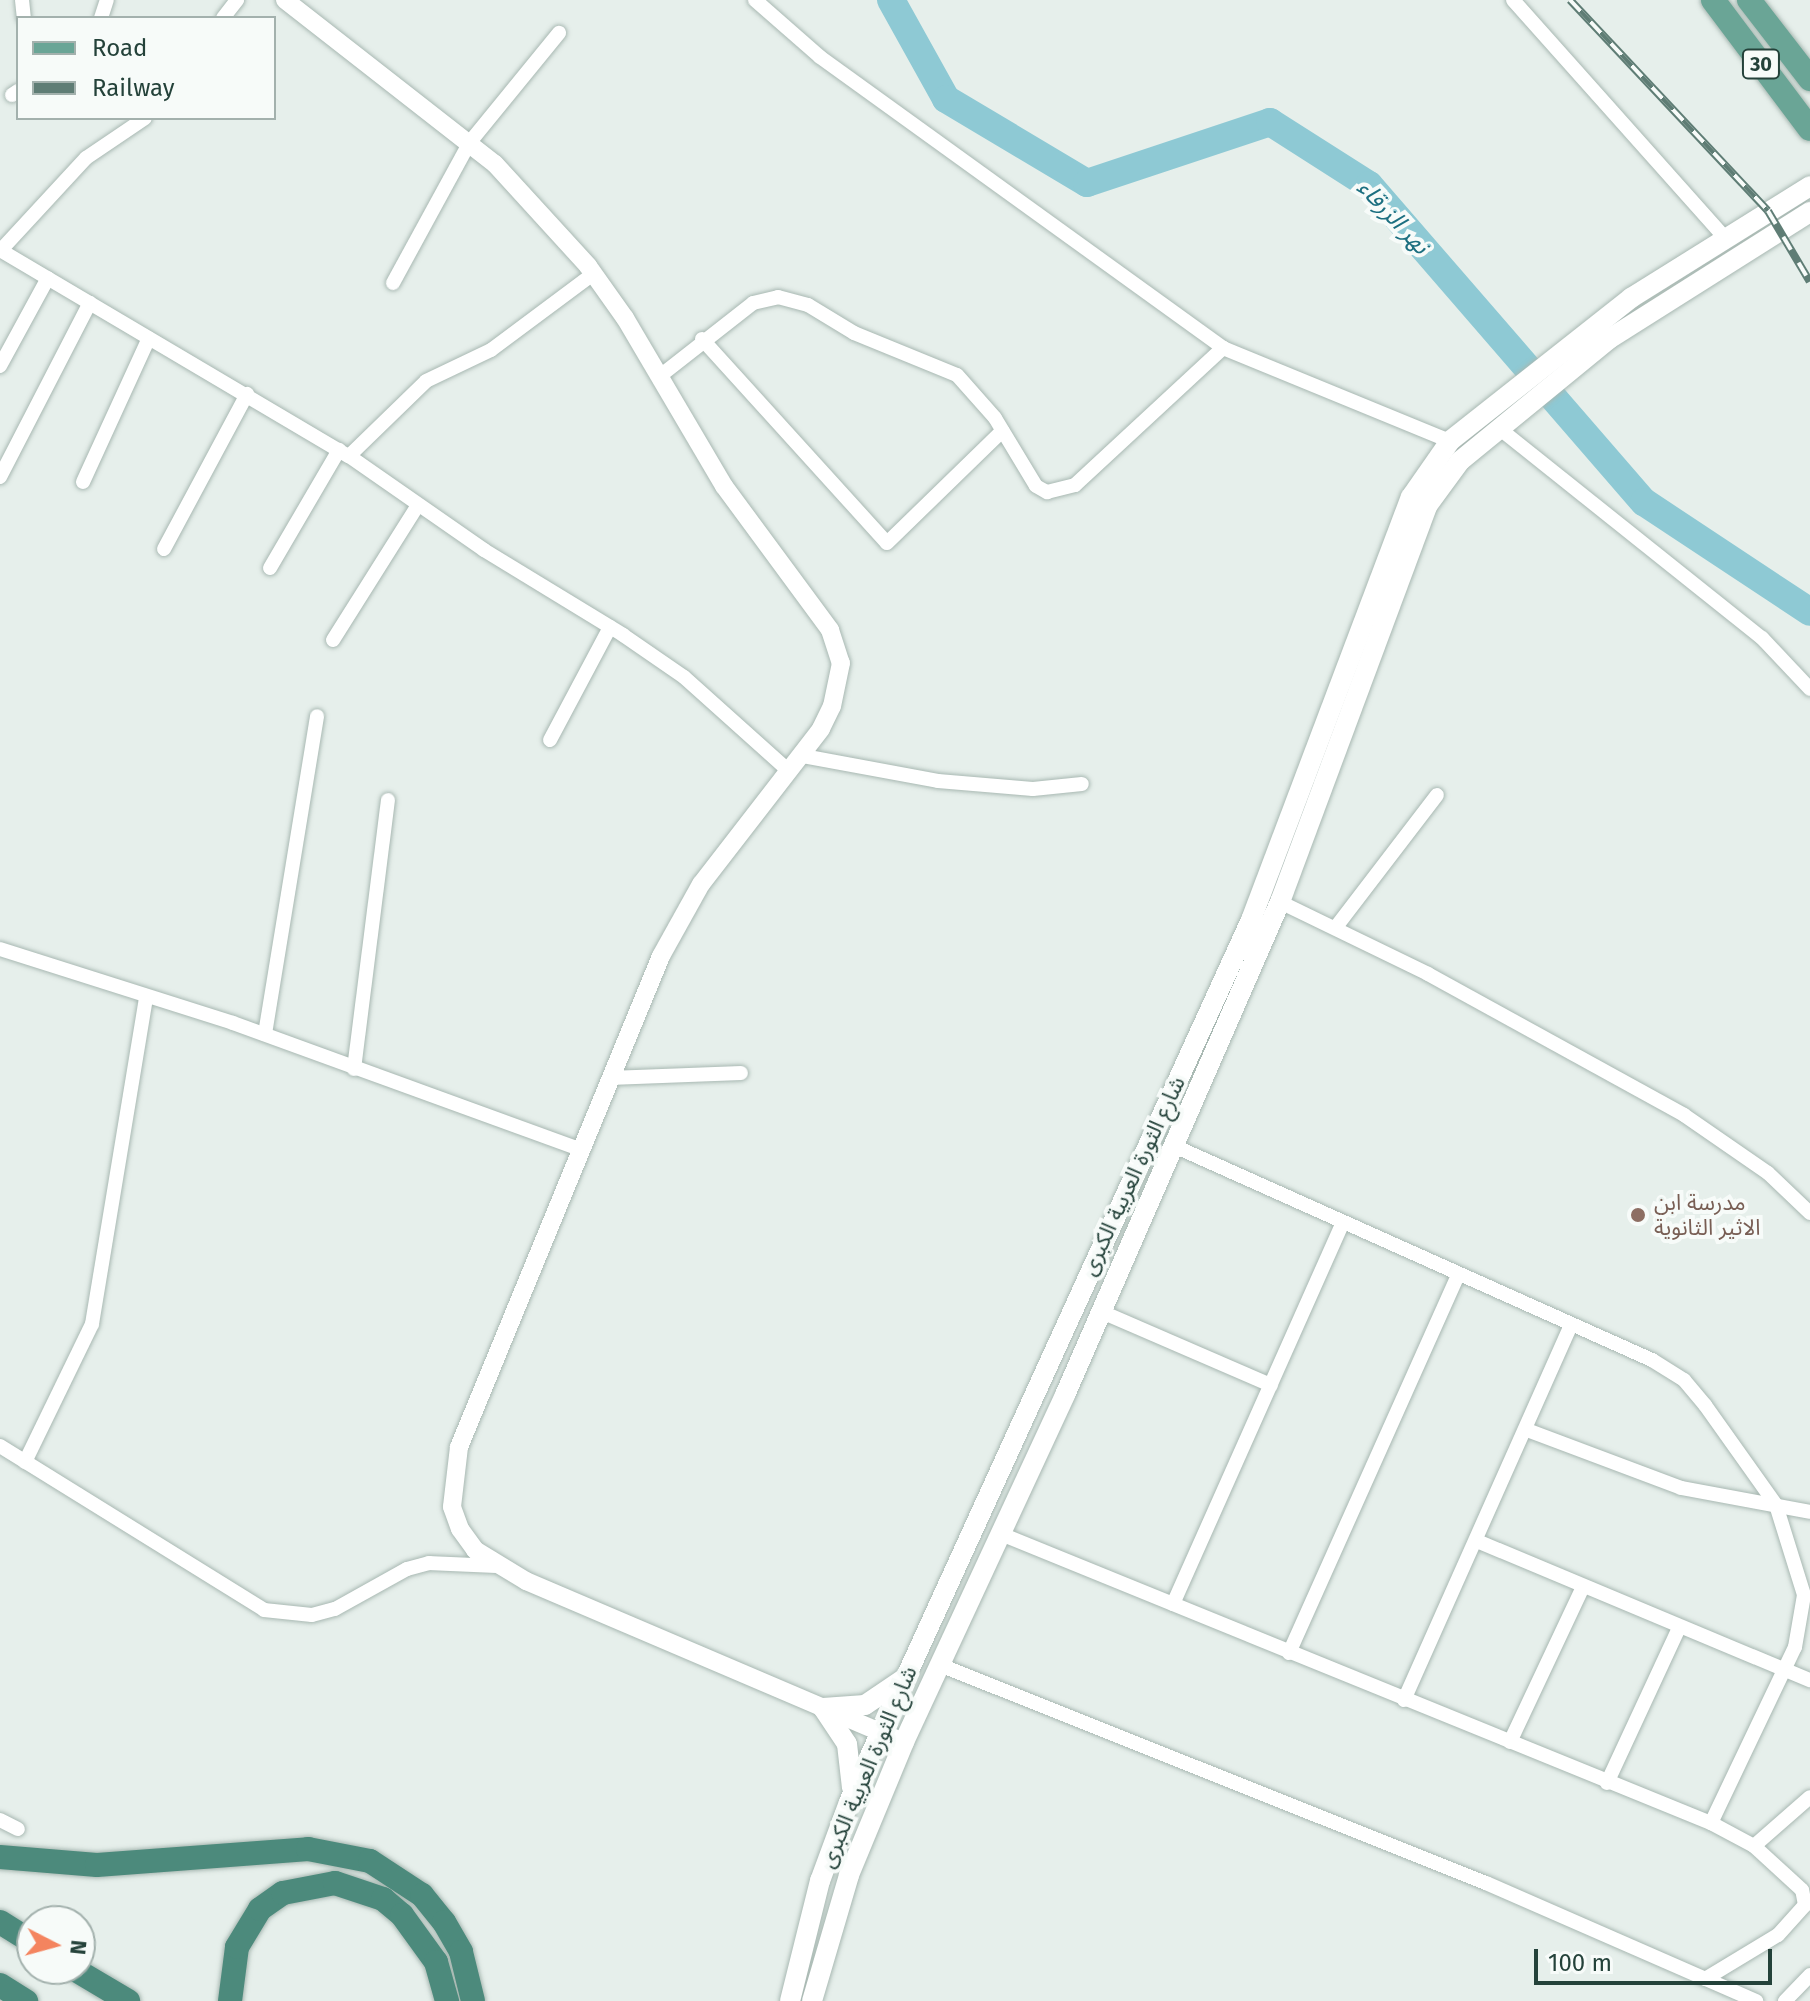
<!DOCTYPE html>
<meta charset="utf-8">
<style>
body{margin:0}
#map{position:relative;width:1810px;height:2001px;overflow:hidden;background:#e6efeb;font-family:"Fira Sans","Noto Sans Arabic",sans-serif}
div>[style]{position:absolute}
.river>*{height:28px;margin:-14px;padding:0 14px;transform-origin:14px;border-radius:14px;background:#8ec9d4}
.roads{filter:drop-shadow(0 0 2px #a8b8b2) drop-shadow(0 0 2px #a8b8b2)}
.minor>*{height:14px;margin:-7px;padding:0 7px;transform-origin:7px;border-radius:7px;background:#fff}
.tertiary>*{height:18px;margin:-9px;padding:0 9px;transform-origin:9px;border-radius:9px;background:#fff}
.secondary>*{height:20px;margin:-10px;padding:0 10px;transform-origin:10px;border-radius:10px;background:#fff}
.primary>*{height:24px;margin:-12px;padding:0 12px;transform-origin:12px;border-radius:12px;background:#6aa596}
.trunk>*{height:24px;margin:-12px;padding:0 12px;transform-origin:12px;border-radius:12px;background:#4c8a7c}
.rail>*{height:8px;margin-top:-4px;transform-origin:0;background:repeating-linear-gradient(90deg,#f7fbf9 0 15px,#5f7d75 0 30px);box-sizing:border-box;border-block:2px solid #5f7d75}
.dots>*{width:22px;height:22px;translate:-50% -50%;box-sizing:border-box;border:4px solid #f7fbf9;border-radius:50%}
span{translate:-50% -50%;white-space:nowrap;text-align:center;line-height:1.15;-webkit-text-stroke:8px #f7fbf9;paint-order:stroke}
.shield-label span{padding:2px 6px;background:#f7fbf9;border:2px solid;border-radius:6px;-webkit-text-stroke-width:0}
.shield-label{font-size:20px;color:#24423a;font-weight:700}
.street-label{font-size:22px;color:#24423a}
.education-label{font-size:22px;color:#785e54}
.left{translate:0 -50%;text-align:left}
.water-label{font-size:24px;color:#1c6f80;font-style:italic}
.legend{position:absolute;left:16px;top:16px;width:260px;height:104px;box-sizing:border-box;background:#f7fbf9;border:2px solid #a3b1ad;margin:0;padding:10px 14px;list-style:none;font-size:24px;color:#24423a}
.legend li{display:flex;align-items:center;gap:16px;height:40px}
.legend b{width:40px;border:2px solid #a3b1ad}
.north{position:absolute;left:16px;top:1905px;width:80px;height:80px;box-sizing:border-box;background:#f7fbf9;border:2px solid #a3b1ad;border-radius:50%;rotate:96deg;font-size:22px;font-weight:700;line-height:32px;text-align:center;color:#24423a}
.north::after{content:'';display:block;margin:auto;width:28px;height:36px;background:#f4845f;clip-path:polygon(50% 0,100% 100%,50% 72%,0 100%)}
.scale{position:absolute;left:1534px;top:1949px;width:238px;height:36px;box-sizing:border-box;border:4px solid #24423a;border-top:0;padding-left:10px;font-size:24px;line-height:28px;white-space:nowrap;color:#24423a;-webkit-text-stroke:6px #f7fbf9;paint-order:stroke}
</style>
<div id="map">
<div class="river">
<i style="left:891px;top:0;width:113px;rotate:60.9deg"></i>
<i style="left:946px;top:99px;width:164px;rotate:30.8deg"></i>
<i style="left:1087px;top:183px;width:193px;rotate:-18.4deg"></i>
<i style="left:1270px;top:122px;width:117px;rotate:32.5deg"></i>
<i style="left:1369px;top:185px;width:420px;rotate:49.1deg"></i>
<i style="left:1644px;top:502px;width:199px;rotate:33.5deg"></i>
</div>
<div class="roads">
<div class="minor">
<i style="left:22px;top:0;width:18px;rotate:84deg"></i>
<i style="left:755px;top:0;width:86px;rotate:41.2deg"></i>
<i style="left:820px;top:57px;width:497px;rotate:35.8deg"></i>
<i style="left:1513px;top:0;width:317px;rotate:48.3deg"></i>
<i style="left:101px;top:18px;width:19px;rotate:-72deg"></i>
<i style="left:223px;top:18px;width:23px;rotate:-52deg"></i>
<i style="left:12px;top:95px;width:7px;rotate:-34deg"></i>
<i style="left:0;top:250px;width:405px;rotate:30.6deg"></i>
<i style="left:349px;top:456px;width:165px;rotate:34.8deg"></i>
<i style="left:484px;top:550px;width:163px;rotate:31.4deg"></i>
<i style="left:623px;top:635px;width:74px;rotate:34.5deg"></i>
<i style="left:684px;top:677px;width:142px;rotate:41.9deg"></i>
<i style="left:1px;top:250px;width:125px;rotate:-47.3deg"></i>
<i style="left:86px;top:158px;width:71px;rotate:-34.1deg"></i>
<i style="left:393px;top:283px;width:161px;rotate:-61.4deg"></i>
<i style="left:470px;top:142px;width:141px;rotate:-50.8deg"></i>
<i style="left:702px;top:339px;width:275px;rotate:47.8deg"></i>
<i style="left:887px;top:543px;width:161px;rotate:-44.2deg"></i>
<i style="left:0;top:366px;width:100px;rotate:-61.4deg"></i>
<i style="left:660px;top:376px;width:118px;rotate:-38.1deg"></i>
<i style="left:753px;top:303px;width:26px;rotate:-13deg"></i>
<i style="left:778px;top:297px;width:31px;rotate:15deg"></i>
<i style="left:808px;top:305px;width:54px;rotate:31.3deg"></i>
<i style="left:854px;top:333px;width:111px;rotate:22.2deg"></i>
<i style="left:957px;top:375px;width:57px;rotate:48.5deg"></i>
<i style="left:995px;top:418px;width:79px;rotate:58.9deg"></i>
<i style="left:1036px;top:486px;width:13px;rotate:29deg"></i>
<i style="left:1047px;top:492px;width:29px;rotate:-14deg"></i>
<i style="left:1075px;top:485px;width:202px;rotate:-42.8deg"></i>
<i style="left:1223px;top:348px;width:245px;rotate:22.3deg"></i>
<i style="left:1500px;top:429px;width:335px;rotate:38.6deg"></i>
<i style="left:1762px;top:638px;width:70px;rotate:46.7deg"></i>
<i style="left:349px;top:456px;width:107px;rotate:-44.2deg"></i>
<i style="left:426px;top:381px;width:72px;rotate:-25.5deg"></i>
<i style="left:491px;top:350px;width:127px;rotate:-36.7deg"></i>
<i style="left:0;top:477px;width:196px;rotate:-62.7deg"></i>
<i style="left:83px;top:482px;width:158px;rotate:-65.4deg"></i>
<i style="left:164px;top:549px;width:176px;rotate:-61.8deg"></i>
<i style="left:270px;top:568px;width:137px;rotate:-59.7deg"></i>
<i style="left:333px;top:640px;width:160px;rotate:-57.8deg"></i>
<i style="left:550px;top:740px;width:128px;rotate:-62deg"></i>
<i style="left:803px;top:756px;width:137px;rotate:10.5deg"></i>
<i style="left:938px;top:781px;width:95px;rotate:4.8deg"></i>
<i style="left:1033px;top:789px;width:49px;rotate:-5.8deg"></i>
<i style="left:1280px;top:902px;width:165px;rotate:25.9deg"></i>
<i style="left:1428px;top:974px;width:292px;rotate:28.8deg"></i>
<i style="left:1684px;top:1115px;width:102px;rotate:34.6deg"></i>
<i style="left:1768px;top:1173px;width:58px;rotate:43.6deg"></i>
<i style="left:1336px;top:927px;width:166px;rotate:-52.6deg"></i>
<i style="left:0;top:949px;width:244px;rotate:17.6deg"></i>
<i style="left:233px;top:1023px;width:371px;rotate:20deg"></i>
<i style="left:265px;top:1034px;width:322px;rotate:-80.7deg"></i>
<i style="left:354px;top:1069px;width:271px;rotate:-82.8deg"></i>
<i style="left:610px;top:1078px;width:131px;rotate:-2.2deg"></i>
<i style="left:1174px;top:1146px;width:524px;rotate:24.12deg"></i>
<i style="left:1652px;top:1360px;width:38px;rotate:32deg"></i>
<i style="left:1684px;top:1380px;width:33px;rotate:50deg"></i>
<i style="left:1705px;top:1405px;width:123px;rotate:54.6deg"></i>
<i style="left:1776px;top:1505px;width:94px;rotate:72.7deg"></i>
<i style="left:1804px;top:1595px;width:53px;rotate:99.8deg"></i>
<i style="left:1795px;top:1647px;width:195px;rotate:115.5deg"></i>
<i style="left:1102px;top:1312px;width:184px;rotate:23.4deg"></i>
<i style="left:1527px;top:1430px;width:165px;rotate:20.6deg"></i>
<i style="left:1681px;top:1488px;width:131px;rotate:10.5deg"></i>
<i style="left:0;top:1446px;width:311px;rotate:31.8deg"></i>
<i style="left:264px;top:1610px;width:48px;rotate:5.9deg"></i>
<i style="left:312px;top:1615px;width:24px;rotate:-15deg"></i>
<i style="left:335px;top:1609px;width:82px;rotate:-29.1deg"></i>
<i style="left:407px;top:1569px;width:23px;rotate:-15deg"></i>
<i style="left:429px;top:1563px;width:66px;rotate:2.6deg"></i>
<i style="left:25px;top:1462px;width:153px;rotate:-64.1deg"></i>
<i style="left:92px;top:1324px;width:331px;rotate:-80.6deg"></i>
<i style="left:1001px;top:1534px;width:767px;rotate:22.15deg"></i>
<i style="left:1711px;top:1823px;width:49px;rotate:28.1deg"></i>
<i style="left:1754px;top:1846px;width:74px;rotate:-41.2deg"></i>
<i style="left:1477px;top:1541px;width:361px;rotate:22.7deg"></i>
<i style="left:1173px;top:1604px;width:415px;rotate:-66deg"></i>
<i style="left:1289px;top:1653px;width:413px;rotate:-65.9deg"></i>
<i style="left:940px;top:1665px;width:588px;rotate:21.77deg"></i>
<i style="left:1486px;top:1883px;width:295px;rotate:23.6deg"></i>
<i style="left:1404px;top:1700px;width:411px;rotate:-66deg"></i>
<i style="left:1510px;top:1742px;width:171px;rotate:-64.8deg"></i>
<i style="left:1607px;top:1783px;width:171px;rotate:-65.1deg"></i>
<i style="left:0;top:1820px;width:20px;rotate:27deg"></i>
<i style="left:1705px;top:1979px;width:85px;rotate:-31.1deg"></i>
<i style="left:1778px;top:1935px;width:40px;rotate:-48deg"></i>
<i style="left:1805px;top:1905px;width:15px;rotate:-101deg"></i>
<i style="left:1802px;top:1890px;width:65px;rotate:-137.5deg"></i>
<i style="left:1785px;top:2001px;width:36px;rotate:-46deg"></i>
</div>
<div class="tertiary">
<i style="left:285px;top:0;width:266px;rotate:38deg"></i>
<i style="left:495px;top:164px;width:138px;rotate:47.6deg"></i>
<i style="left:588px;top:266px;width:64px;rotate:54.6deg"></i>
<i style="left:625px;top:318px;width:195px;rotate:59.5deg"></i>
<i style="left:724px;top:486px;width:179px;rotate:53.6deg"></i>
<i style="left:830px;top:630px;width:35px;rotate:72deg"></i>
<i style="left:841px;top:663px;width:44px;rotate:101.8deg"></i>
<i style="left:832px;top:706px;width:25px;rotate:116deg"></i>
<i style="left:821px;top:729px;width:196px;rotate:127.7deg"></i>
<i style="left:701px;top:884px;width:82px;rotate:119.1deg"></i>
<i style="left:661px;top:956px;width:531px;rotate:112.36deg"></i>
<i style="left:459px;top:1447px;width:60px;rotate:96.7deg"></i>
<i style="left:452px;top:1507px;width:23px;rotate:70deg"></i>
<i style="left:460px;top:1529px;width:26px;rotate:54deg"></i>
<i style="left:475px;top:1550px;width:60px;rotate:31.3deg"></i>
<i style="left:526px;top:1581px;width:411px;rotate:23.1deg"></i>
</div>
<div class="secondary">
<i style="left:823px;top:1708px;width:43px;rotate:56.3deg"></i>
<i style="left:847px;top:1744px;width:44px;rotate:83.5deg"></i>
<i style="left:823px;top:1708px;width:42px;rotate:-4.1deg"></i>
<i style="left:865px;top:1705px;width:45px;rotate:-34deg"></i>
<i style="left:790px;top:2001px;width:124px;rotate:-76deg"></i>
<i style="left:820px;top:1881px;width:84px;rotate:-69.8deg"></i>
<i style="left:849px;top:1802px;width:969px;rotate:-65.5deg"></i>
<i style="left:1251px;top:920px;width:452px;rotate:-69.3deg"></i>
<i style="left:1411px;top:497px;width:68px;rotate:-55.1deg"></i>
<i style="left:1450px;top:441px;width:231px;rotate:-38.3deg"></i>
<i style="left:1631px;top:298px;width:211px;rotate:-32deg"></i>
<i style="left:812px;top:2001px;width:131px;rotate:-73.6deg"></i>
<i style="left:849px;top:1875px;width:144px;rotate:-67.5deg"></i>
<i style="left:904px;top:1742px;width:383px;rotate:-65.1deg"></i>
<i style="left:1065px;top:1395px;width:538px;rotate:-66.44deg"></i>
<i style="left:1280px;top:902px;width:422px;rotate:-69.6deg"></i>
<i style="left:1427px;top:506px;width:56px;rotate:-53.7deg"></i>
<i style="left:1460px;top:461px;width:193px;rotate:-39.3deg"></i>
<i style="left:1609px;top:339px;width:238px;rotate:-32.3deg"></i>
</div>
<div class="primary">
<i style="left:1713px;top:0;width:161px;rotate:53.1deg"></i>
<i style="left:1749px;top:0;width:100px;rotate:52.3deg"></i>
</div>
<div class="trunk">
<i style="left:0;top:1857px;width:97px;rotate:4.7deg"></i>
<i style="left:97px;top:1865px;width:212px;rotate:-4.3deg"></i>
<i style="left:308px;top:1849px;width:63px;rotate:11deg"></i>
<i style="left:370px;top:1861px;width:62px;rotate:33.2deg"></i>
<i style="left:422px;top:1895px;width:35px;rotate:51deg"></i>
<i style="left:444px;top:1922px;width:34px;rotate:60deg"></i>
<i style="left:461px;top:1952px;width:50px;rotate:76.2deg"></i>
<i style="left:0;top:1922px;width:38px;rotate:32deg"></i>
<i style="left:74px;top:1969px;width:63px;rotate:30.7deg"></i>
<i style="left:0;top:1985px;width:31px;rotate:32deg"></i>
<i style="left:230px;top:2001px;width:54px;rotate:-82.6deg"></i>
<i style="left:237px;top:1947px;width:44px;rotate:-58.8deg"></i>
<i style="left:260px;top:1909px;width:28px;rotate:-35deg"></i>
<i style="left:283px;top:1893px;width:53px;rotate:-10.9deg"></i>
<i style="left:335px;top:1883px;width:51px;rotate:18.4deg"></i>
<i style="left:383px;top:1899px;width:25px;rotate:40deg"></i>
<i style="left:402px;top:1915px;width:58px;rotate:54.1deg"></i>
<i style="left:436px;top:1962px;width:41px;rotate:74.2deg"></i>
</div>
</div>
<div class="rail">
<i style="left:1570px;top:0;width:289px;rotate:46.8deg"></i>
<i style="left:1768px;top:211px;width:82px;rotate:59.4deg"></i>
</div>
<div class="dots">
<i style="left:1638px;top:1215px;background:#8d6e63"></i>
</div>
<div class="shield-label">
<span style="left:1761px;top:64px">30</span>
</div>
<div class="street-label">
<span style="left:1133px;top:1176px;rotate:-65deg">شارع الثورة العربية الكبرى</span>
<span style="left:868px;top:1767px;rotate:-67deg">شارع الثورة العربية الكبرى</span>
</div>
<div class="education-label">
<span class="left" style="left:1654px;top:1215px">مدرسة ابن<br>الاثير الثانوية</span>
</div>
<div class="water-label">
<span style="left:1393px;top:217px;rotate:47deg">نهر الزرقاء</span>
</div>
<ul class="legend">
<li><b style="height:10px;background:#6aa596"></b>Road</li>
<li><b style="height:10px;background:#5f7d75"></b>Railway</li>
</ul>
<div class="north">N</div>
<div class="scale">100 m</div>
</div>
